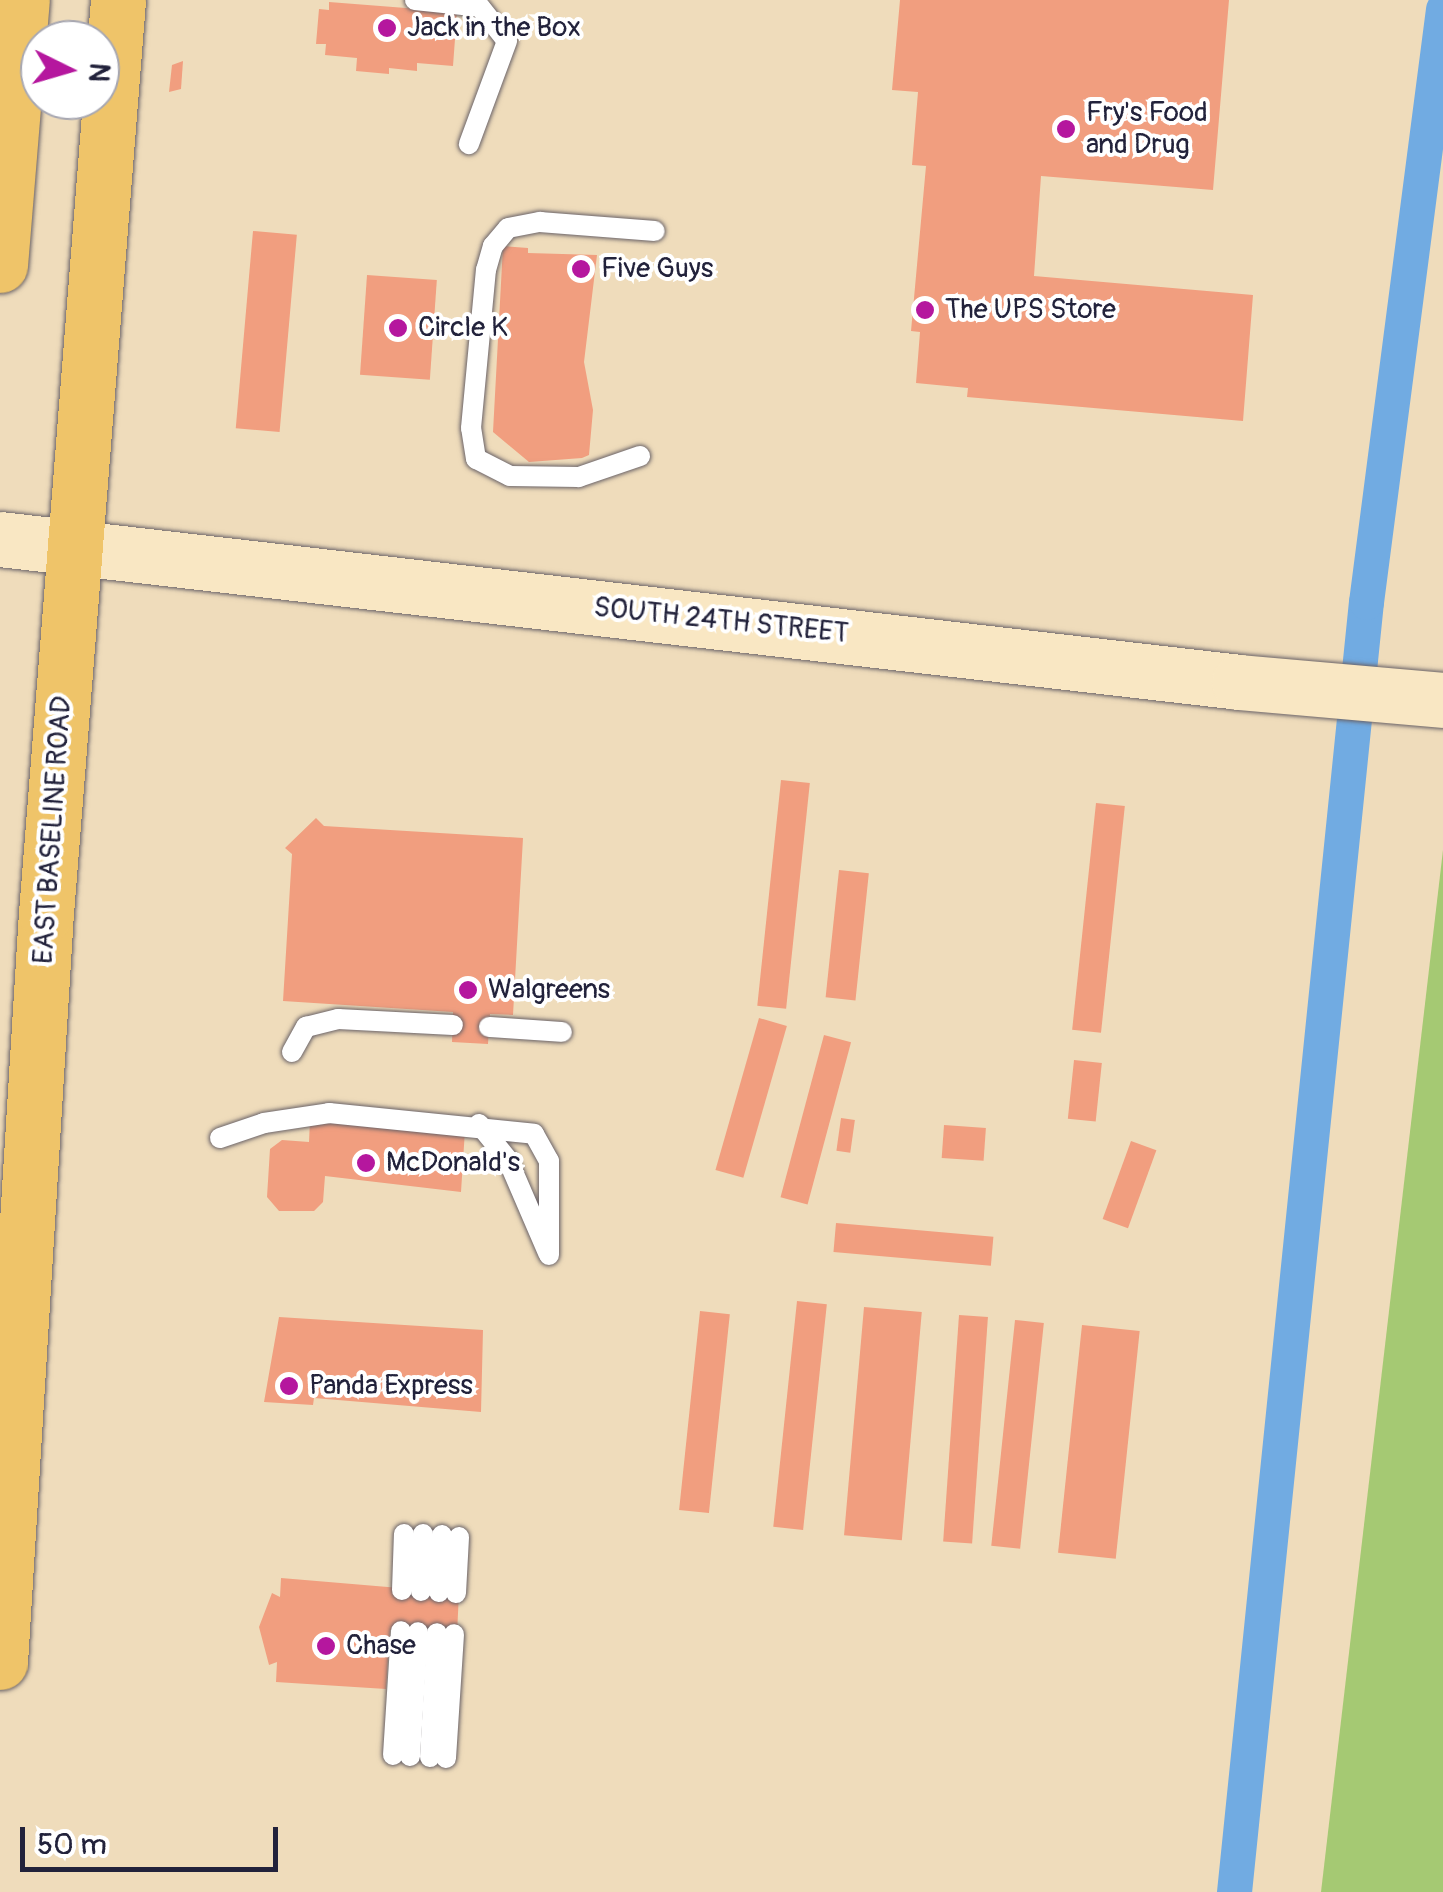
<!DOCTYPE html>
<style>
body{margin:0}
#map{position:relative;width:1443px;height:1892px;overflow:hidden;background:#efdcbb;font-family:Pangolin,sans-serif}
div>[style]{position:absolute}
.green>*{inset:0;background:#a5c973}
.canal>*{height:35px;margin:-17.5px;padding:0 17.5px;transform-origin:17.5px;border-radius:17.5px;background:#71abe2}
.building>*{inset:0;background:#f19e7f;transform-origin:0 0}
.roads{filter:drop-shadow(0 0 2px #6a6368) drop-shadow(0 0 2px #6a6368)}
.lane>*{height:20px;margin:-10px;padding:0 10px;transform-origin:10px;border-radius:10px;background:#fff}
.secondary>*{height:55px;margin:-27.5px;padding:0 27.5px;transform-origin:27.5px;border-radius:27.5px;background:#f9e7c3}
.primary>*{height:55px;margin:-27.5px;padding:0 27.5px;transform-origin:27.5px;border-radius:27.5px;background:#efc469}
.dots>*{width:28px;height:28px;translate:-50% -50%;box-sizing:border-box;border:5px solid #fff;border-radius:50%}
span{translate:-50% -50%;white-space:nowrap;text-align:center;line-height:1.15;-webkit-text-stroke:8px #fff;paint-order:stroke}
.poi-label{font-size:28px;color:#22223b}
.left{translate:0 -50%;text-align:left}
.street-label{font-size:28px;color:#22223b}
.north{position:absolute;left:20px;top:20px;width:100px;height:100px;box-sizing:border-box;background:#fff;border:2px solid #a7a7b1;border-radius:50%;rotate:95deg;font-size:28px;font-weight:700;line-height:40px;text-align:center;color:#22223b}
.north::after{content:'';display:block;margin:auto;width:35px;height:45px;background:#b5179e;clip-path:polygon(50% 0,100% 100%,50% 72%,0 100%)}
.scale{position:absolute;left:20px;top:1827px;width:258px;height:45px;box-sizing:border-box;border:5px solid #22223b;border-top:0;padding-left:12px;font-size:30px;line-height:35px;white-space:nowrap;color:#22223b;-webkit-text-stroke:8px #fff;paint-order:stroke}
</style>
<div id="map">
<div class="green">
<i style="clip-path:polygon(1443px 850px,1443px 1892px,1321px 1892px)"></i>
</div>
<div class="canal">
<i style="left:1234px;top:1892px;width:1297px;rotate:-84.16deg"></i>
<i style="left:1366px;top:602px;width:598px;rotate:-82.6deg"></i>
</div>
<div class="building">
<i style="clip-path:polygon(900px 0,1229px 0,1213px 190px,1041px 176px,1034px 276px,1253px 295px,1243px 421px,967px 397px,968px 388px,916px 383px,920px 332px,911px 331px,926px 166px,912px 165px,918px 92px,892px 90px)"></i>
<i style="clip-path:polygon(329px 2px,457px 12px,453px 66px,417px 63px,417px 71px,389px 68px,389px 74px,356px 71px,357px 58px,325px 55px,326px 44px,316px 44px,319px 9px,329px 10px)"></i>
<i style="clip-path:polygon(183px 61px,181px 89px,169px 92px,172px 65px)"></i>
<i style="left:253px;top:231px;width:44px;height:198px;rotate:5deg"></i>
<i style="clip-path:polygon(503px 246px,528px 248px,528px 253px,597px 255px,584px 362px,593px 410px,589px 455px,582px 458px,529px 462px,493px 432px)"></i>
<i style="left:367px;top:275px;width:70px;height:100px;rotate:4deg"></i>
<i style="left:781px;top:780px;width:29px;height:227px;rotate:6deg"></i>
<i style="left:1096px;top:803px;width:29px;height:228px;rotate:6deg"></i>
<i style="clip-path:polygon(316px 818px,324px 826px,523px 838px,513px 1015px,490px 1014px,488px 1044px,452px 1042px,453px 1012px,283px 1001px,292px 854px,285px 848px)"></i>
<i style="left:839px;top:870px;width:30px;height:128px;rotate:6deg"></i>
<i style="left:759px;top:1018px;width:29px;height:158px;rotate:16deg"></i>
<i style="left:824px;top:1035px;width:28px;height:168px;rotate:15deg"></i>
<i style="left:1074px;top:1060px;width:28px;height:59px;rotate:6deg"></i>
<i style="left:841px;top:1118px;width:14px;height:33px;rotate:8deg"></i>
<i style="clip-path:polygon(310px 1120px,465px 1130px,461px 1192px,325px 1176px,323px 1202px,314px 1211px,279px 1211px,267px 1197px,270px 1149px,282px 1140px,309px 1142px)"></i>
<i style="left:944px;top:1125px;width:42px;height:33px;rotate:4deg"></i>
<i style="left:1131px;top:1141px;width:27px;height:83px;rotate:20deg"></i>
<i style="left:836px;top:1223px;width:158px;height:29px;rotate:5deg"></i>
<i style="left:797px;top:1301px;width:30px;height:227px;rotate:6deg"></i>
<i style="left:864px;top:1307px;width:58px;height:229px;rotate:5deg"></i>
<i style="left:700px;top:1311px;width:30px;height:200px;rotate:6deg"></i>
<i style="left:959px;top:1315px;width:29px;height:227px;rotate:4deg"></i>
<i style="clip-path:polygon(279px 1317px,483px 1330px,481px 1412px,314px 1398px,313px 1405px,264px 1402px)"></i>
<i style="left:1015px;top:1320px;width:29px;height:227px;rotate:6deg"></i>
<i style="left:1082px;top:1325px;width:58px;height:229px;rotate:6deg"></i>
<i style="clip-path:polygon(281px 1578px,459px 1593px,457px 1634px,390px 1630px,386px 1689px,276px 1682px,277px 1662px,269px 1665px,259px 1627px,272px 1593px,280px 1597px)"></i>
</div>
<div class="roads">
<div class="lane">
<i style="left:415px;top:0;width:65px;rotate:6.1deg"></i>
<i style="left:480px;top:7px;width:43px;rotate:51.5deg"></i>
<i style="left:507px;top:41px;width:110px;rotate:110.3deg"></i>
<i style="left:640px;top:456px;width:65px;rotate:161deg"></i>
<i style="left:579px;top:477px;width:69px;rotate:-179.2deg"></i>
<i style="left:510px;top:476px;width:38px;rotate:-153deg"></i>
<i style="left:476px;top:459px;width:31px;rotate:-99deg"></i>
<i style="left:471px;top:428px;width:159px;rotate:-84.6deg"></i>
<i style="left:486px;top:270px;width:25px;rotate:-74deg"></i>
<i style="left:493px;top:246px;width:23px;rotate:-50deg"></i>
<i style="left:508px;top:228px;width:33px;rotate:-11deg"></i>
<i style="left:540px;top:222px;width:115px;rotate:4.5deg"></i>
<i style="left:489px;top:1027px;width:73px;rotate:3.9deg"></i>
<i style="left:292px;top:1052px;width:29px;rotate:-61deg"></i>
<i style="left:306px;top:1027px;width:33px;rotate:-14deg"></i>
<i style="left:338px;top:1019px;width:115px;rotate:3deg"></i>
<i style="left:479px;top:1124px;width:46px;rotate:51.1deg"></i>
<i style="left:508px;top:1160px;width:101px;rotate:66.7deg"></i>
<i style="left:220px;top:1138px;width:46px;rotate:-18.8deg"></i>
<i style="left:264px;top:1123px;width:66px;rotate:-8.7deg"></i>
<i style="left:329px;top:1113px;width:206px;rotate:5.8deg"></i>
<i style="left:534px;top:1134px;width:31px;rotate:61deg"></i>
<i style="left:549px;top:1161px;width:94px;rotate:90deg"></i>
<i style="left:402px;top:1590px;width:56px;rotate:-88deg"></i>
<i style="left:421px;top:1591px;width:57px;rotate:-88deg"></i>
<i style="left:439px;top:1592px;width:57px;rotate:-87deg"></i>
<i style="left:456px;top:1593px;width:56px;rotate:-86.9deg"></i>
<i style="left:393px;top:1755px;width:124px;rotate:-86.3deg"></i>
<i style="left:410px;top:1756px;width:124px;rotate:-86.3deg"></i>
<i style="left:430px;top:1757px;width:124px;rotate:-86.8deg"></i>
<i style="left:446px;top:1758px;width:124px;rotate:-86.3deg"></i>
</div>
<div class="secondary">
<i style="left:0;top:539px;width:1247px;rotate:6.58deg"></i>
<i style="left:1239px;top:682px;width:205px;rotate:5deg"></i>
</div>
<div class="primary">
<i style="left:0;top:265px;width:266px;rotate:-85.3deg"></i>
<i style="left:0;top:1662px;width:750px;rotate:-86.49deg"></i>
<i style="left:46px;top:913px;width:916px;rotate:-85.49deg"></i>
</div>
</div>
<div class="dots">
<i style="left:387px;top:28px;background:#b5179e"></i>
<i style="left:1066px;top:129px;background:#b5179e"></i>
<i style="left:581px;top:269px;background:#b5179e"></i>
<i style="left:925px;top:310px;background:#b5179e"></i>
<i style="left:398px;top:328px;background:#b5179e"></i>
<i style="left:468px;top:990px;background:#b5179e"></i>
<i style="left:366px;top:1163px;background:#b5179e"></i>
<i style="left:289px;top:1386px;background:#b5179e"></i>
<i style="left:326px;top:1646px;background:#b5179e"></i>
</div>
<div class="poi-label">
<span class="left" style="left:407px;top:28px">Jack in the Box</span>
<span class="left" style="left:1086px;top:129px">Fry's Food<br>and Drug</span>
<span class="left" style="left:601px;top:269px">Five Guys</span>
<span class="left" style="left:945px;top:310px">The UPS Store</span>
<span class="left" style="left:418px;top:328px">Circle K</span>
<span class="left" style="left:488px;top:990px">Walgreens</span>
<span class="left" style="left:386px;top:1163px">McDonald's</span>
<span class="left" style="left:309px;top:1386px">Panda Express</span>
<span class="left" style="left:346px;top:1646px">Chase</span>
</div>
<div class="street-label">
<span style="left:721px;top:621px;rotate:6deg">SOUTH 24TH STREET</span>
<span style="left:53px;top:830px;rotate:-86deg">EAST BASELINE ROAD</span>
</div>
<div class="north">N</div>
<div class="scale">50 m</div>
</div>
